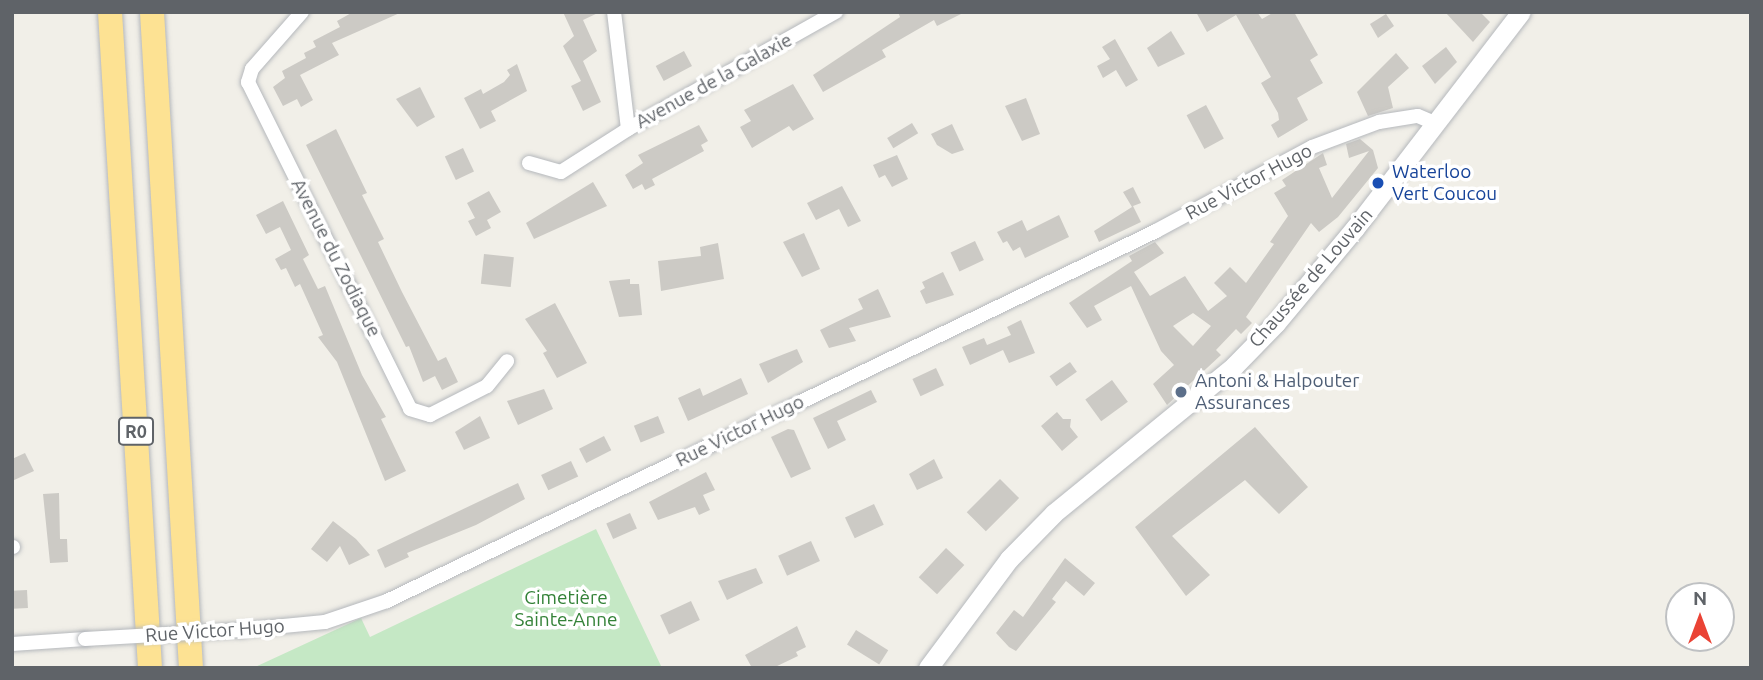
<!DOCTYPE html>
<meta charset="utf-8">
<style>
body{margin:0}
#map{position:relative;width:1763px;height:680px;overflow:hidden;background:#f1efe8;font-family:Ubuntu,sans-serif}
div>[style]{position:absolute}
.green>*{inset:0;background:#c5e8c5}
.building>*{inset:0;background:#cccac5;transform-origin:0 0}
.roads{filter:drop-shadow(0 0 2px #b5b8bc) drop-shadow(0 0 2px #b5b8bc)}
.minor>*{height:14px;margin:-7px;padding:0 7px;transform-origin:7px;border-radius:7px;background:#fff}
.secondary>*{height:19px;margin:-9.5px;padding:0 9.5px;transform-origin:9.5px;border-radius:9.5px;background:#fff}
.motorway>*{height:24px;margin:-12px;padding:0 12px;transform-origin:12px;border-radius:12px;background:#fde293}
.bridges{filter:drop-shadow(0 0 2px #b5b8bc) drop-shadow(0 0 2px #b5b8bc)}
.minor-bridge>*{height:14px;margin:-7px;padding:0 7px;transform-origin:7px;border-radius:7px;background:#fff}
.dots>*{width:19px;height:19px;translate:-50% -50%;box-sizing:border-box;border:4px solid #fff;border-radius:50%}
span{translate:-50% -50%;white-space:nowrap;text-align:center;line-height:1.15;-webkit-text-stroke:7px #fff;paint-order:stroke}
.shield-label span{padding:2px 5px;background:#fff;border:2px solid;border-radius:5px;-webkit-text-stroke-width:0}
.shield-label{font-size:18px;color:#5f6368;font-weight:700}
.street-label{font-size:19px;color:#5f6368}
.transit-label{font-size:19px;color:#164399}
.left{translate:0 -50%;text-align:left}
.service-label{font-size:19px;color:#4e5e75}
.park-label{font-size:19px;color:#348238}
.frame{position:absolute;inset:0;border:14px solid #5f6368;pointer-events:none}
.north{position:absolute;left:1665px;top:582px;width:70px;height:70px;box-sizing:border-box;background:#fff;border:2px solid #bfc1c3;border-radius:50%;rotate:0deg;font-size:19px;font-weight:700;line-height:28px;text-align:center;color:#5f6368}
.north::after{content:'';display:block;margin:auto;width:24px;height:32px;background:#ea4335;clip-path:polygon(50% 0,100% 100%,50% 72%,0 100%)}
</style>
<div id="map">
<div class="green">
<i style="clip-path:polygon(596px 529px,662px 668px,253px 668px,361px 618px,370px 637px)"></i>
</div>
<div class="building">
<i style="clip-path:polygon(353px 12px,402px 12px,332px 43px,339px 55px,300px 75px,313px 100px,301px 107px,297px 99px,283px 106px,273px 87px,285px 78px,282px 71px,306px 58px,304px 53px,316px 47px,313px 41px,340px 27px,337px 21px)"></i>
<i style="clip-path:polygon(563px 12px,600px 12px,583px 20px,597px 51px,583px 61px,601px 102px,583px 111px,571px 86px,581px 81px,563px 46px,574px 36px)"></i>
<i style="clip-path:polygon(898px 12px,965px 12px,937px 26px,934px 20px,882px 50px,886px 57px,823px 92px,813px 75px,900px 17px)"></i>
<i style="clip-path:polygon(1196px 12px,1257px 12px,1262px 19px,1274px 12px,1294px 12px,1318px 55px,1310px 60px,1323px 83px,1297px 98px,1308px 120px,1278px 138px,1271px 125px,1279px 120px,1278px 113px,1261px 83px,1271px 77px,1236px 15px,1207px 32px)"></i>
<i style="clip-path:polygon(1445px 12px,1480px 12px,1490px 22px,1473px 42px)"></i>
<i style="clip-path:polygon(1386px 14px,1394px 26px,1378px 38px,1370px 24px)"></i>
<i style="clip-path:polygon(1171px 31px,1185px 54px,1158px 67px,1147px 48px)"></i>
<i style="clip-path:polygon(1115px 39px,1138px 80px,1126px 87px,1116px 70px,1103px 78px,1097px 66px,1110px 59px,1102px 47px)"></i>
<i style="clip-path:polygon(1446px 47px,1457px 62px,1435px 84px,1422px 66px)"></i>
<i style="left:684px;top:51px;width:17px;height:32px;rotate:62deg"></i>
<i style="clip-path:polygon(1396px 53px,1409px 68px,1388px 87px,1393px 108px,1368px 116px,1357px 92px)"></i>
<i style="clip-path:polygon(517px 64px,527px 91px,491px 111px,496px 121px,480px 129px,464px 98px,481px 89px,483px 94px,504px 82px,510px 75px,507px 70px)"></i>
<i style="clip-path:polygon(793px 84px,814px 119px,793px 131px,789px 126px,752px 148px,740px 127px,751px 121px,744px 110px)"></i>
<i style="clip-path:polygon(420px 87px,435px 117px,417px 127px,396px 99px)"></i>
<i style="clip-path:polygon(1026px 98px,1040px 134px,1022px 141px,1005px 106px)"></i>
<i style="left:1206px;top:105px;width:38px;height:22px;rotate:62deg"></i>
<i style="left:912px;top:123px;width:12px;height:29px;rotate:59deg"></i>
<i style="clip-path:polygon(952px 124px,964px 150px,952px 154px,937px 145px,931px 134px)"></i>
<i style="clip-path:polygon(699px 125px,708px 141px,701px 145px,704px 151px,652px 179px,655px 185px,645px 190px,642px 184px,633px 189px,625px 175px,643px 163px,638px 155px)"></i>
<i style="clip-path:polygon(336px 129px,367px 193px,362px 195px,384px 239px,378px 242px,402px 292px,438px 361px,446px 357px,458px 382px,442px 390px,435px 376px,423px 382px,409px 346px,406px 347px,306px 145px)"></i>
<i style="clip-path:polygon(evenodd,1360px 139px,1373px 150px,1378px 168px,1338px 217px,1319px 232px,1311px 223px,1246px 317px,1252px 323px,1241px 334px,1236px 329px,1216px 350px,1221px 355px,1167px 405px,1153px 384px,1174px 365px,1161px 351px,1131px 286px,1094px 306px,1102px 320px,1087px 328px,1069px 303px,1132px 261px,1129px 256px,1155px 242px,1164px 253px,1134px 272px,1150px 296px,1185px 276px,1208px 311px,1227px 296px,1214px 283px,1230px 267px,1246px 283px,1274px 244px,1270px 242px,1288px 216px,1274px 193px,1286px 186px,1282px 180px,1323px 153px,1327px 165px,1319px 168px,1332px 198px,1369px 151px,1349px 158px,1346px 144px,1360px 139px,1193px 313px,1211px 326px,1193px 346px,1173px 326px,1193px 313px)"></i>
<i style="left:463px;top:148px;width:26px;height:20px;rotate:65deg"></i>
<i style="clip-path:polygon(897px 155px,908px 179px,892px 187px,885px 175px,879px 178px,873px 165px)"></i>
<i style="clip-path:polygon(593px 182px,607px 206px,534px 239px,526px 223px)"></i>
<i style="clip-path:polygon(842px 186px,861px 221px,848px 227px,839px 209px,816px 220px,807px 203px)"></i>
<i style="clip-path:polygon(1133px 187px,1141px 203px,1133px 206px,1141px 222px,1099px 242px,1094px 231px,1132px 207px,1123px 192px)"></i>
<i style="clip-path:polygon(489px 191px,501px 212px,487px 220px,491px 228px,476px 236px,468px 221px,475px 218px,467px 203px)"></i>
<i style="clip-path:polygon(283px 201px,309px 255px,303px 259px,318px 289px,325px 286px,362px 375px,386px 417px,381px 419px,406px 471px,385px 481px,337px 362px,318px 337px,323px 335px,300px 284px,295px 287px,286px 268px,281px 270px,275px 259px,291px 250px,280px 227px,266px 234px,256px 215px)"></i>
<i style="clip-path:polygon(1059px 215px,1069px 237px,1025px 258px,1020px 247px,1013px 251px,1007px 241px,1003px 243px,997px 232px,1022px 220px,1027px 231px)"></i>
<i style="clip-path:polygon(804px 233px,820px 269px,802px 277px,783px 242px)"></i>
<i style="left:975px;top:241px;width:21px;height:27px;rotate:65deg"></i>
<i style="clip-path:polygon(718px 243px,724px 279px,661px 291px,658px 261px,701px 256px,700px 247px)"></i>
<i style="left:484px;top:254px;width:30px;height:30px;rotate:6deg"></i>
<i style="clip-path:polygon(943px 272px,954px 295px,926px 304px,920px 291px,925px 288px,922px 282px)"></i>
<i style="clip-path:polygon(630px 279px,630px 284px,639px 284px,642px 315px,619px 317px,609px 281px)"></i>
<i style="clip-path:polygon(878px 289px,891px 317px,849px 328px,856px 341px,829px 348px,820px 330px,863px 309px,858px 299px)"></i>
<i style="clip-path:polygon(555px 303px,587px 363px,557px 378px,543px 353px,547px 351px,525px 319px)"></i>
<i style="clip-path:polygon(1021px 320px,1035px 353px,1009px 363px,1003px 350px,970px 365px,962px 347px,984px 338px,987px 345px,1011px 335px,1007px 327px)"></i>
<i style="clip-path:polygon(797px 349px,803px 362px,768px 383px,759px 364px)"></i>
<i style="left:1070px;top:362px;width:12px;height:25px;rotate:55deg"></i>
<i style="left:936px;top:368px;width:19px;height:26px;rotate:65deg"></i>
<i style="clip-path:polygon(741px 378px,748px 394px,688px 421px,678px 398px,700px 388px,703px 396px)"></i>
<i style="left:1112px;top:380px;width:27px;height:33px;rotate:54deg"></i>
<i style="clip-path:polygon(544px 389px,553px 409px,518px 425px,507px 401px)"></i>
<i style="clip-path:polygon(871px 390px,877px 402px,837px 421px,846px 440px,828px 449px,813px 418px)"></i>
<i style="clip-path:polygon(1057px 412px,1063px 419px,1071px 419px,1070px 427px,1078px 437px,1062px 451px,1041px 426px)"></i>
<i style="clip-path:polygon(480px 416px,490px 438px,464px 450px,455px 432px)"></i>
<i style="left:658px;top:416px;width:18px;height:26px;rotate:68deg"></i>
<i style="clip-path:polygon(1255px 427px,1308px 487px,1279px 514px,1245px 480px,1172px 536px,1210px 575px,1186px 596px,1135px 527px)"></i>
<i style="clip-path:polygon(788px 429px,794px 430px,811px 469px,791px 478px,771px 437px)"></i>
<i style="left:604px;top:436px;width:16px;height:28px;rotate:63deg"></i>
<i style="clip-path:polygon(25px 453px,34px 471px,12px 481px,12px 459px)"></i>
<i style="clip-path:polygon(934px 459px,943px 478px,917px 490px,909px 474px)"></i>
<i style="left:571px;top:461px;width:17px;height:33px;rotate:65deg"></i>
<i style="clip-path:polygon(706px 472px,715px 490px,703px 495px,710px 510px,699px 515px,695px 507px,658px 520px,649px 502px)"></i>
<i style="left:1000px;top:479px;width:27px;height:47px;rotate:45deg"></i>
<i style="clip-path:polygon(518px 483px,525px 499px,476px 525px,407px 553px,409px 557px,385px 568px,377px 550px)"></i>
<i style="clip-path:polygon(59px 493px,60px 539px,67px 539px,68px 562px,50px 563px,43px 494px)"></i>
<i style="left:874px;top:504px;width:23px;height:32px;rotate:65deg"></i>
<i style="left:630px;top:513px;width:17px;height:26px;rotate:66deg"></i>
<i style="clip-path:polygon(333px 521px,356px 539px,370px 555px,349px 565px,340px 546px,327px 562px,311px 549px)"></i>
<i style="left:811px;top:541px;width:22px;height:36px;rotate:66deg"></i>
<i style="left:946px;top:548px;width:25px;height:40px;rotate:43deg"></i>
<i style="clip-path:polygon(1065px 558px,1095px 583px,1084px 596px,1066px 581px,1052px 599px,1056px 602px,1016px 651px,1009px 647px,996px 633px,1014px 610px,1023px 617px)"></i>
<i style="clip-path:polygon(756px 568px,763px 583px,727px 600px,718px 581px)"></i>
<i style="left:27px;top:590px;width:18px;height:15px;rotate:87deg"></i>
<i style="left:691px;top:601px;width:21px;height:34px;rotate:65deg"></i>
<i style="clip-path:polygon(797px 626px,806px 647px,796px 652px,798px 656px,773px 668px,752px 668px,745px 655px)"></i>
<i style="left:856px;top:630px;width:38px;height:17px;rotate:32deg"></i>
</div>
<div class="roads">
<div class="minor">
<i style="left:302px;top:12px;width:76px;rotate:131.3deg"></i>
<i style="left:252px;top:69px;width:14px;rotate:107deg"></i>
<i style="left:248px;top:82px;width:365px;rotate:63.6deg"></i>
<i style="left:410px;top:409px;width:21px;rotate:17deg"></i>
<i style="left:430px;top:415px;width:64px;rotate:-27deg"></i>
<i style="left:487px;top:386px;width:32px;rotate:-51deg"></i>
<i style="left:628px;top:129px;width:239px;rotate:-29.4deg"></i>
<i style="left:529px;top:163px;width:33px;rotate:16deg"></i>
<i style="left:561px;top:172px;width:80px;rotate:-32.7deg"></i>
<i style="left:628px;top:129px;width:118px;rotate:-96.8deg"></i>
<i style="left:12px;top:547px;width:1px"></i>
<i style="left:242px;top:630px;width:83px;rotate:-5.5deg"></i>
<i style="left:325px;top:622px;width:65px;rotate:-18.7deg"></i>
<i style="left:387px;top:601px;width:853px;rotate:-25.69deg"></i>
<i style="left:1156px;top:231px;width:177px;rotate:-28.3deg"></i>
<i style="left:1312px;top:147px;width:72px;rotate:-20.5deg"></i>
<i style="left:1379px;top:122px;width:39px;rotate:-9deg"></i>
<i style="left:1418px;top:116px;width:21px;rotate:23deg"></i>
<i style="left:12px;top:644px;width:73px;rotate:-3.9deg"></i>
</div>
<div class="secondary">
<i style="left:928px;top:668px;width:136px;rotate:-53.4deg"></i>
<i style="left:1009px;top:559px;width:64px;rotate:-45.6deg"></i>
<i style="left:1054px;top:513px;width:232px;rotate:-39.2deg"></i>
<i style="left:1234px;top:366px;width:60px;rotate:-45.7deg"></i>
<i style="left:1276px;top:323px;width:124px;rotate:-50.3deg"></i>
<i style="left:1355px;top:228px;width:272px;rotate:-52.5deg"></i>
</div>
<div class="motorway">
<i style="left:110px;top:12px;width:657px;rotate:86.51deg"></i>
<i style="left:152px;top:12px;width:657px;rotate:86.6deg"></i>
</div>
</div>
<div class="bridges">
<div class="minor-bridge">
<i style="left:85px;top:639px;width:157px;rotate:-3.3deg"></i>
</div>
</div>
<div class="dots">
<i style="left:1378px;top:183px;background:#1a4fb4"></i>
<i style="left:1181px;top:392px;background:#5c6f8a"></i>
</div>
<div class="shield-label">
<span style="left:136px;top:431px">R0</span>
</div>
<div class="street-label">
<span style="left:714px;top:81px;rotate:-29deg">Avenue de la Galaxie</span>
<span style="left:1249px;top:182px;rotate:-28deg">Rue Victor Hugo</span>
<span style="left:336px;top:258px;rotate:63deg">Avenue du Zodiaque</span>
<span style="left:1311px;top:278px;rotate:-49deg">Chaussée de Louvain</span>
<span style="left:740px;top:431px;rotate:-26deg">Rue Victor Hugo</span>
<span style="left:215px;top:631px;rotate:-4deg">Rue Victor Hugo</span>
</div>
<div class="transit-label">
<span class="left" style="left:1392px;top:183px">Waterloo<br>Vert Coucou</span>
</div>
<div class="service-label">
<span class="left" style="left:1195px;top:392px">Antoni &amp; Halpouter<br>Assurances</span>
</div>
<div class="park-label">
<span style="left:566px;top:609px">Cimetière<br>Sainte-Anne</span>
</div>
<div class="frame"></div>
<div class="north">N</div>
</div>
